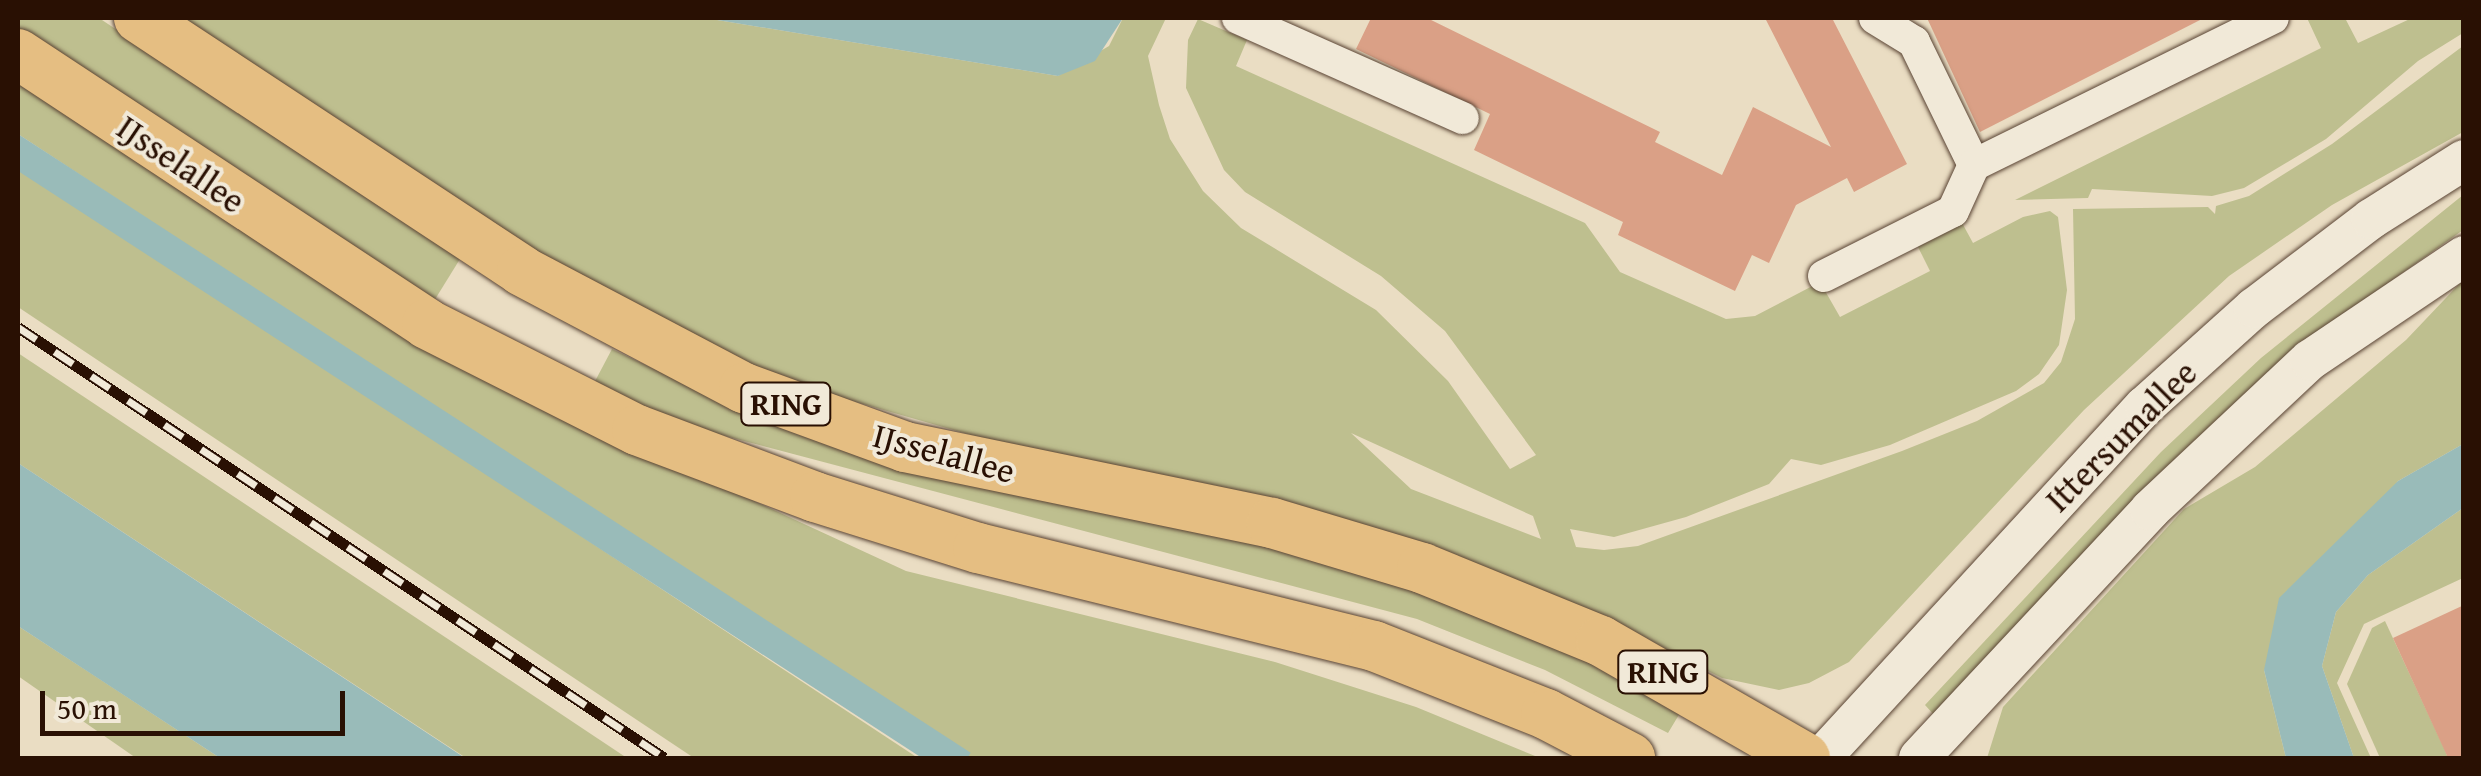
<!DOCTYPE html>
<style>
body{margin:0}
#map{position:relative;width:2481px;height:776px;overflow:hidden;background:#eaddc3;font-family:"Gentium Book Plus",serif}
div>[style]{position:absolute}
.green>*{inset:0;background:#bebf8f}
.water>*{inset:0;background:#99bbb9;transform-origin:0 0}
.building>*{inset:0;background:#daa086}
.roads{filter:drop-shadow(0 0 2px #594333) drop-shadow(0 0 2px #594333)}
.minor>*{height:32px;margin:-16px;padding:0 16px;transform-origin:16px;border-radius:16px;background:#f1e9d8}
.tertiary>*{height:40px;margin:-20px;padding:0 20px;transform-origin:20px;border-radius:20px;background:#f1e9d8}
.primary>*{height:50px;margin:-25px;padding:0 25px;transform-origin:25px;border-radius:25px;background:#e5be82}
.rail>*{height:11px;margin-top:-5.5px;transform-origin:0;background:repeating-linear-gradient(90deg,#f1e9d8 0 22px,#291003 0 44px);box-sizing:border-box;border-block:2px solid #291003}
span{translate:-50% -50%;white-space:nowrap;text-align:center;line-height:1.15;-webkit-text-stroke:8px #f1e9d8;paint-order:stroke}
.shield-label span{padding:2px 8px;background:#f1e9d8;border:2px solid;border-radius:8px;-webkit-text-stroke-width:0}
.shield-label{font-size:32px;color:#291003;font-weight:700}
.street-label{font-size:35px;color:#291003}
.frame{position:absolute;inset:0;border:20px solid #291003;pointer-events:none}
.scale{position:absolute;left:40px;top:691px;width:305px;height:45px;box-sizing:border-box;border:5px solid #291003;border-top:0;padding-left:12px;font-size:30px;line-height:35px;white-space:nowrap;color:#291003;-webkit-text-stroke:8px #f1e9d8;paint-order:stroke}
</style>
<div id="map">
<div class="green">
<i style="clip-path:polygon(18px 18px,99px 18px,460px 259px,434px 301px,18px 28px)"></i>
<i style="clip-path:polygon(evenodd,183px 18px,705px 18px,1058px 76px,1109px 46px,1123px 18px,1166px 18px,1148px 56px,1159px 105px,1170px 139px,1203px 191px,1241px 228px,1376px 310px,1448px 381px,1510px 469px,1536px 455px,1445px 331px,1381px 276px,1245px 192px,1224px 170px,1186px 88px,1188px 40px,1198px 19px,1247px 40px,1236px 66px,1585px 223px,1620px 272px,1726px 319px,1755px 316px,1820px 282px,1840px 317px,1930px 271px,1917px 245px,1961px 221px,1973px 243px,2023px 217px,2050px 211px,2058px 217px,2067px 290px,2059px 345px,2039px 374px,2016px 391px,1890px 445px,1821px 465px,1791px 459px,1769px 484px,1686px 517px,1614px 537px,1570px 529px,1576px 547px,1604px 550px,1638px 546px,1902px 451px,1977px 421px,2044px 383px,2061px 362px,2075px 319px,2073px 209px,2208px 207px,2215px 214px,2216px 206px,2249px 196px,2332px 144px,2463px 46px,2463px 132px,2332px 205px,2229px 276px,2084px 410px,1849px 662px,1809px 683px,1779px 690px,1722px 678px,1594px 614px,807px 388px,709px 346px,572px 274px,183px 18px,1351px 433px,1533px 516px,1541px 539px,1411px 489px,1351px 433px)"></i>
<i style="clip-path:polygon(2307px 18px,2345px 18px,2358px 43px,2412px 18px,2463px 18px,2463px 33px,2418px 61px,2326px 139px,2244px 188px,2212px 196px,2092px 189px,2088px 198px,2015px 200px,2321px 48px)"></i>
<i style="clip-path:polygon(18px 80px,711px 481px,906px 571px,1275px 662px,1416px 707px,1540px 758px,967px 758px,18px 134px)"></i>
<i style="clip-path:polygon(18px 165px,918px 758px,694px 758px,18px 307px)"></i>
<i style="clip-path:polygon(2463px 195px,2463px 230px,2305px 342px,2238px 400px,1935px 716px,1925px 705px,2161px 452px,2261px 358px)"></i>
<i style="clip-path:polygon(2463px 280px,2463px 444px,2398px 481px,2264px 670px,2286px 758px,1987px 758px,2003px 707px,2184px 509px,2255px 467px,2406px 340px)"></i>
<i style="clip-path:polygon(612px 349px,725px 403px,949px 480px,1210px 532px,1389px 580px,1539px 638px,1683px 708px,1668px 733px,1545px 670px,1417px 619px,676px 423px,593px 385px)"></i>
<i style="clip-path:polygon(18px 353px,627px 758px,466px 758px,18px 463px)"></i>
<i style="clip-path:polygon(2463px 508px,2463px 578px,2364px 624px,2337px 683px,2371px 758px,2354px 758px,2322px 666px,2336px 612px,2368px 575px)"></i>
<i style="clip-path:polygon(2385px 621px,2444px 748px,2448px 758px,2380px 758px,2347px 684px,2372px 628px)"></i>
<i style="clip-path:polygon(18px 626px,98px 678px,220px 758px,136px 758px,18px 676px)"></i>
</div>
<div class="water">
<i style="clip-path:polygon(705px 18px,1123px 18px,1095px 61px,1058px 76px)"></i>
<i style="left:18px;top:134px;width:1136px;height:31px;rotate:33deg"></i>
<i style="clip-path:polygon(2463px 444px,2463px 508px,2368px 575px,2336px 612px,2322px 666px,2354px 758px,2286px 758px,2264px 670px,2279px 598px,2398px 481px)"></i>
<i style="clip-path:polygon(18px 463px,465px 758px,466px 758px,220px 758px,18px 626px)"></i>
</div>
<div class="building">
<i style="clip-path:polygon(1371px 18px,1427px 18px,1660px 132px,1655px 142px,1722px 175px,1753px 107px,1831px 147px,1765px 18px,1832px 18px,1907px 164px,1854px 192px,1847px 178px,1796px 205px,1769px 263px,1752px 255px,1735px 291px,1618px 235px,1623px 222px,1474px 150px,1490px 114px,1356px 49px)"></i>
<i style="clip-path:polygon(1927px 18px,2204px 18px,1980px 132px)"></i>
<i style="clip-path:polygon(2464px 605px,2464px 758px,2448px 758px,2393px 638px)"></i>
</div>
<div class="roads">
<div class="minor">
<i style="left:1238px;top:18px;width:246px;rotate:24deg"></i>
<i style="left:1875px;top:18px;width:46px;rotate:31.6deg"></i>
<i style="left:1914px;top:42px;width:137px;rotate:64deg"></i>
<i style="left:1974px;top:165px;width:333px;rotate:-26.2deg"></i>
<i style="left:1824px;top:276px;width:144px;rotate:-26.7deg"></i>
<i style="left:1953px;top:211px;width:51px;rotate:-65.5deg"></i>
</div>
<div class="tertiary">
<i style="left:1821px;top:758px;width:478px;rotate:-47.4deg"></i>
<i style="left:2145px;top:406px;width:147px;rotate:-42deg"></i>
<i style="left:2254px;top:308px;width:147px;rotate:-37.3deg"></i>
<i style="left:2371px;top:219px;width:110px;rotate:-32.4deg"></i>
<i style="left:1919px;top:758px;width:339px;rotate:-47deg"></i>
<i style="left:2150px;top:510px;width:219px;rotate:-43.2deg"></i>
<i style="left:2310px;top:360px;width:186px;rotate:-34deg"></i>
</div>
<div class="primary">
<i style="left:139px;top:18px;width:459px;rotate:33.4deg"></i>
<i style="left:522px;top:271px;width:251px;rotate:27.8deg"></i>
<i style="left:744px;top:388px;width:171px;rotate:20.1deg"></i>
<i style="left:905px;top:447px;width:375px;rotate:11.7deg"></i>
<i style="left:1272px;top:523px;width:157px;rotate:16.7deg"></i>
<i style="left:1422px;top:568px;width:193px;rotate:22.2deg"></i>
<i style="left:1601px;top:641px;width:235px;rotate:29.8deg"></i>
<i style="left:18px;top:54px;width:490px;rotate:33.4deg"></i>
<i style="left:427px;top:324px;width:235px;rotate:26.8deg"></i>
<i style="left:637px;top:430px;width:190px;rotate:20.6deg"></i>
<i style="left:815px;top:497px;width:171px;rotate:17.4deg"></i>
<i style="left:978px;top:548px;width:408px;rotate:13.9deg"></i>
<i style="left:1374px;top:646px;width:185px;rotate:21.6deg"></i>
<i style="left:1546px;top:714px;width:95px;rotate:27.6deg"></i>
</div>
</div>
<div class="rail">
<i style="left:18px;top:327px;width:777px;rotate:33.67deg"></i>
</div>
<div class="shield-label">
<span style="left:786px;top:404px">RING</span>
<span style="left:1663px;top:672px">RING</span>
</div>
<div class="street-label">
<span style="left:181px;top:164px;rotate:34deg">IJsselallee</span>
<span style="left:2121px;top:436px;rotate:-45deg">Ittersumallee</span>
<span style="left:944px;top:453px;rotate:15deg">IJsselallee</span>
</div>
<div class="frame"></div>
<div class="scale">50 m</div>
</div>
